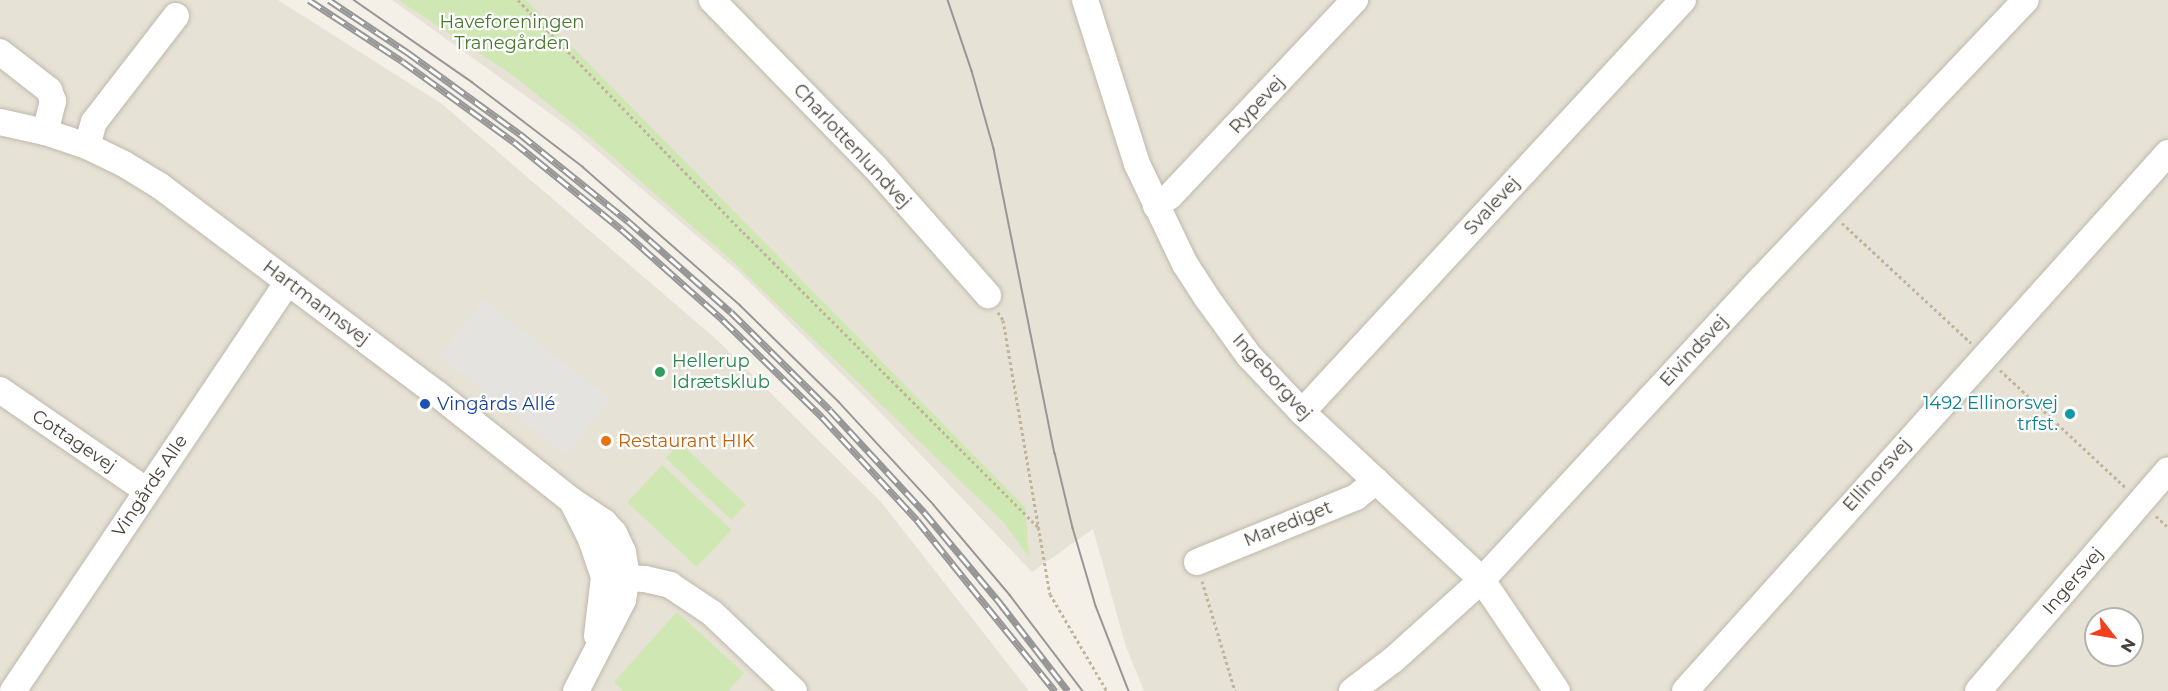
<!DOCTYPE html>
<meta charset="utf-8">
<style>
body{margin:0}
#map{position:relative;width:2168px;height:691px;overflow:hidden;background:#f4f0e8;font-family:Montserrat,sans-serif}
div>[style]{position:absolute}
.residential>*{inset:0;background:#e7e2d6}
.green>*{inset:0;background:#cfe7b2;transform-origin:0 0}
.parking>*{inset:0;background:#e5e3e0;transform-origin:0 0}
.path>*{height:3px;margin-top:-1.5px;transform-origin:0;background:repeating-linear-gradient(90deg,#c0b49c 0 3px,transparent 0 6px)}
.roads{filter:drop-shadow(0 0 2px #bfb8ab) drop-shadow(0 0 2px #bfb8ab)}
.minor>*{height:26px;margin:-13px;padding:0 13px;transform-origin:13px;border-radius:13px;background:#fff}
.tram>*{height:1.5px;margin:-0.75px;padding:0 0.75px;transform-origin:0.75px;border-radius:0.75px;background:#979797}
.rail>*{height:7px;margin-top:-3.5px;transform-origin:0;background:repeating-linear-gradient(90deg,#fff 0 14px,#979797 0 28px);box-sizing:border-box;border-block:2px solid #979797}
.dots>*{width:16px;height:16px;translate:-50% -50%;box-sizing:border-box;border:3px solid #fff;border-radius:50%}
span{translate:-50% -50%;white-space:nowrap;text-align:center;line-height:1.15;-webkit-text-stroke:4.5px #fff;paint-order:stroke}
.park-label{font-size:18px;color:#48782b}
.street-label{font-size:18px;color:#474137}
.leisure-label{font-size:18px;color:#27864d}
.left{translate:0 -50%;text-align:left}
.transit-label{font-size:18px;color:#164399}
.culture-label{font-size:18px;color:#0d838f}
.right{translate:-100% -50%;text-align:right}
.food-label{font-size:18px;color:#c56008}
.north{position:absolute;left:2084px;top:607px;width:60px;height:60px;box-sizing:border-box;background:#fff;border:2px solid #b5b3af;border-radius:50%;rotate:121deg;font-size:16px;font-weight:700;line-height:24px;text-align:center;color:#474137}
.north::after{content:'';display:block;margin:auto;width:21px;height:27px;background:#f43f1e;clip-path:polygon(50% 0,100% 100%,50% 72%,0 100%)}
</style>
<div id="map">
<div class="residential">
<i style="clip-path:polygon(0 0,278px 0,442px 104px,716px 339px,882px 503px,1029px 691px,0 691px)"></i>
<i style="clip-path:polygon(evenodd,392px 0,2168px 0,2168px 691px,1144px 691px,1126px 647px,1093px 529px,1032px 572px,882px 414px,739px 272px,573px 130px,392px 0,2096px 619px,2132px 619px,2132px 655px,2096px 655px,2096px 619px)"></i>
</div>
<div class="green">
<i style="clip-path:polygon(398px 0,526px 0,1025px 507px,1029px 557px,1004px 523px,730px 259px,591px 138px,511px 74px)"></i>
<i style="left:680px;top:443px;width:90px;height:21px;rotate:43deg"></i>
<i style="left:662px;top:465px;width:95px;height:51px;rotate:43deg"></i>
<i style="clip-path:polygon(677px 612px,744px 673px,728px 691px,623px 691px,614px 682px)"></i>
</div>
<div class="parking">
<i style="left:483px;top:300px;width:161px;height:71px;rotate:38deg"></i>
</div>
<div class="path">
<i style="left:518px;top:0;width:323px;rotate:45.9deg"></i>
<i style="left:743px;top:232px;width:417px;rotate:45deg"></i>
<i style="left:1842px;top:223px;width:176px;rotate:42.9deg"></i>
<i style="left:998px;top:312px;width:9px;rotate:58deg"></i>
<i style="left:1003px;top:320px;width:278px;rotate:80.3deg"></i>
<i style="left:1050px;top:594px;width:113px;rotate:59.6deg"></i>
<i style="left:2000px;top:370px;width:171px;rotate:43.1deg"></i>
<i style="left:2156px;top:516px;width:16px;rotate:43deg"></i>
<i style="left:1202px;top:581px;width:115px;rotate:73.3deg"></i>
</div>
<div class="roads">
<div class="minor">
<i style="left:712px;top:0;width:233px;rotate:45.7deg"></i>
<i style="left:875px;top:167px;width:171px;rotate:48.6deg"></i>
<i style="left:1085px;top:0;width:172px;rotate:72.4deg"></i>
<i style="left:1137px;top:164px;width:111px;rotate:64.4deg"></i>
<i style="left:1185px;top:264px;width:40px;rotate:57.1deg"></i>
<i style="left:1207px;top:298px;width:72px;rotate:54.1deg"></i>
<i style="left:1249px;top:356px;width:77px;rotate:46.6deg"></i>
<i style="left:1302px;top:412px;width:246px;rotate:43deg"></i>
<i style="left:1482px;top:580px;width:134px;rotate:56deg"></i>
<i style="left:0;top:52px;width:62px;rotate:37.8deg"></i>
<i style="left:49px;top:90px;width:12px;rotate:70deg"></i>
<i style="left:53px;top:101px;width:32px;rotate:104deg"></i>
<i style="left:0;top:122px;width:46px;rotate:12.5deg"></i>
<i style="left:45px;top:132px;width:44px;rotate:18.4deg"></i>
<i style="left:87px;top:146px;width:41px;rotate:25.9deg"></i>
<i style="left:124px;top:164px;width:42px;rotate:31.4deg"></i>
<i style="left:160px;top:186px;width:345px;rotate:36.9deg"></i>
<i style="left:436px;top:393px;width:172px;rotate:38.4deg"></i>
<i style="left:571px;top:500px;width:40px;rotate:34deg"></i>
<i style="left:604px;top:522px;width:15px;rotate:48deg"></i>
<i style="left:614px;top:533px;width:21px;rotate:65deg"></i>
<i style="left:623px;top:552px;width:25px;rotate:81deg"></i>
<i style="left:627px;top:577px;width:23px;rotate:100deg"></i>
<i style="left:623px;top:600px;width:102px;rotate:117.3deg"></i>
<i style="left:87px;top:146px;width:25px;rotate:-74deg"></i>
<i style="left:94px;top:122px;width:134px;rotate:-52.3deg"></i>
<i style="left:1156px;top:206px;width:17px;rotate:-36deg"></i>
<i style="left:1170px;top:196px;width:270px;rotate:-46.7deg"></i>
<i style="left:0;top:390px;width:178px;rotate:34.5deg"></i>
<i style="left:1302px;top:412px;width:561px;rotate:-47.24deg"></i>
<i style="left:573px;top:503px;width:40px;rotate:63.4deg"></i>
<i style="left:591px;top:539px;width:40px;rotate:71.1deg"></i>
<i style="left:604px;top:577px;width:59px;rotate:96.8deg"></i>
<i style="left:1197px;top:562px;width:172px;rotate:-22.2deg"></i>
<i style="left:1356px;top:497px;width:26px;rotate:-39deg"></i>
<i style="left:604px;top:577px;width:41px;rotate:2.8deg"></i>
<i style="left:645px;top:579px;width:26px;rotate:13deg"></i>
<i style="left:670px;top:585px;width:50px;rotate:33.7deg"></i>
<i style="left:712px;top:613px;width:113px;rotate:43.6deg"></i>
<i style="left:13px;top:691px;width:493px;rotate:-56.1deg"></i>
<i style="left:1352px;top:691px;width:51px;rotate:-37.1deg"></i>
<i style="left:1393px;top:660px;width:120px;rotate:-42deg"></i>
<i style="left:1482px;top:580px;width:409px;rotate:-47.2deg"></i>
<i style="left:1760px;top:280px;width:386px;rotate:-46.5deg"></i>
<i style="left:1685px;top:691px;width:723px;rotate:-48.08deg"></i>
<i style="left:1978px;top:691px;width:291px;rotate:-49.3deg"></i>
</div>
</div>
<div class="tram">
<i style="left:354px;top:0;width:144px;rotate:34.8deg"></i>
<i style="left:472px;top:82px;width:140px;rotate:37.4deg"></i>
<i style="left:583px;top:167px;width:209px;rotate:41.3deg"></i>
<i style="left:740px;top:305px;width:139px;rotate:44.4deg"></i>
<i style="left:839px;top:402px;width:140px;rotate:47.3deg"></i>
<i style="left:934px;top:505px;width:118px;rotate:49.8deg"></i>
<i style="left:1010px;top:595px;width:121px;rotate:52.8deg"></i>
<i style="left:948px;top:0;width:75px;rotate:71.3deg"></i>
<i style="left:972px;top:71px;width:81px;rotate:74.2deg"></i>
<i style="left:994px;top:149px;width:310px;rotate:78.7deg"></i>
<i style="left:1055px;top:453px;width:77px;rotate:76.5deg"></i>
<i style="left:1073px;top:528px;width:81px;rotate:73.6deg"></i>
<i style="left:1096px;top:606px;width:91px;rotate:68.8deg"></i>
</div>
<div class="rail">
<i style="left:309px;top:0;width:111px;rotate:33.3deg"></i>
<i style="left:402px;top:61px;width:138px;rotate:35.9deg"></i>
<i style="left:514px;top:142px;width:138px;rotate:39.1deg"></i>
<i style="left:621px;top:229px;width:137px;rotate:41.7deg"></i>
<i style="left:723px;top:320px;width:139px;rotate:44.4deg"></i>
<i style="left:822px;top:417px;width:140px;rotate:47.3deg"></i>
<i style="left:917px;top:520px;width:220px;rotate:51.1deg"></i>
<i style="left:329px;top:0;width:94px;rotate:33.7deg"></i>
<i style="left:407px;top:52px;width:140px;rotate:36deg"></i>
<i style="left:520px;top:134px;width:139px;rotate:38.9deg"></i>
<i style="left:628px;top:221px;width:137px;rotate:41.5deg"></i>
<i style="left:731px;top:312px;width:139px;rotate:44.7deg"></i>
<i style="left:830px;top:410px;width:139px;rotate:47.3deg"></i>
<i style="left:924px;top:512px;width:119px;rotate:50.1deg"></i>
<i style="left:1000px;top:603px;width:111px;rotate:52.3deg"></i>
</div>
<div class="dots">
<i style="left:660px;top:372px;background:#2e9e5b"></i>
<i style="left:425px;top:404px;background:#1a4fb4"></i>
<i style="left:2070px;top:414px;background:#0f9aa8"></i>
<i style="left:606px;top:441px;background:#e8710a"></i>
</div>
<div class="park-label">
<span style="left:512px;top:33px">Haveforeningen<br>Tranegården</span>
</div>
<div class="street-label">
<span style="left:1257px;top:105px;rotate:-47deg">Rypevej</span>
<span style="left:852px;top:146px;rotate:47deg">Charlottenlundvej</span>
<span style="left:1492px;top:206px;rotate:-47deg">Svalevej</span>
<span style="left:316px;top:303px;rotate:37deg">Hartmannsvej</span>
<span style="left:1694px;top:351px;rotate:-47deg">Eivindsvej</span>
<span style="left:1272px;top:377px;rotate:48deg">Ingeborgvej</span>
<span style="left:74px;top:441px;rotate:34deg">Cottagevej</span>
<span style="left:1877px;top:475px;rotate:-48deg">Ellinorsvej</span>
<span style="left:150px;top:486px;rotate:-56deg">Vingårds Alle</span>
<span style="left:1288px;top:524px;rotate:-22deg">Marediget</span>
<span style="left:2073px;top:581px;rotate:-49deg">Ingersvej</span>
</div>
<div class="leisure-label">
<span class="left" style="left:672px;top:372px">Hellerup<br>Idrætsklub</span>
</div>
<div class="transit-label">
<span class="left" style="left:437px;top:404px">Vingårds Allé</span>
</div>
<div class="culture-label">
<span class="right" style="left:2058px;top:414px">1492 Ellinorsvej<br>trfst.</span>
</div>
<div class="food-label">
<span class="left" style="left:618px;top:441px">Restaurant HIK</span>
</div>
<div class="north">N</div>
</div>
